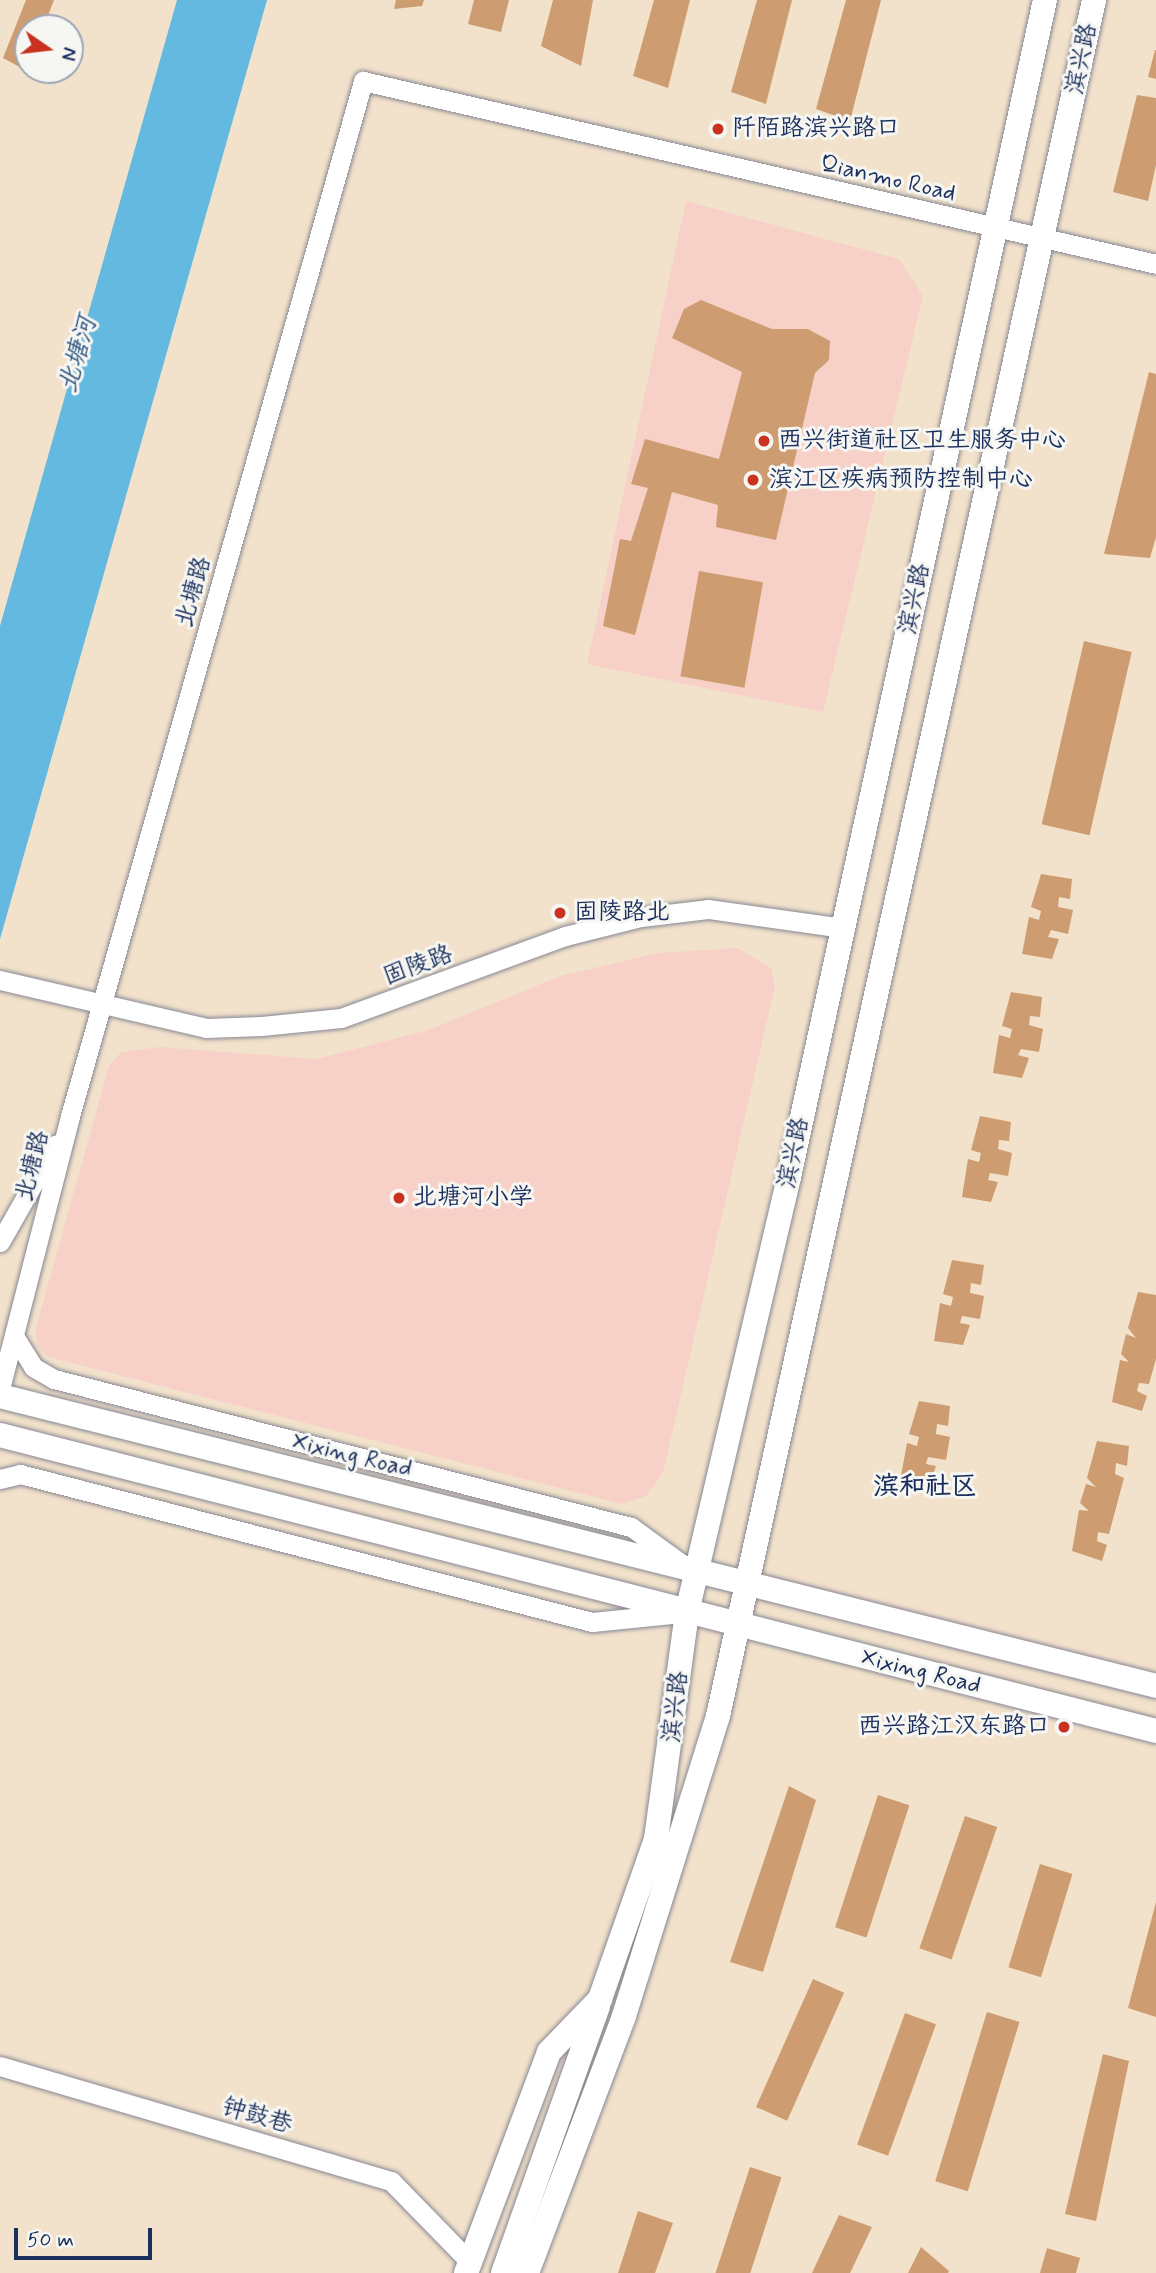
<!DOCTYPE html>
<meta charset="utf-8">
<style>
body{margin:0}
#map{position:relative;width:1156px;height:2273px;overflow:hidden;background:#f3e2cb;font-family:Mynerve,"LXGW WenKai TC",sans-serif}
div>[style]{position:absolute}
.built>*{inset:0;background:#f7d1c7}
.water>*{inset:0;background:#63b9e0}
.building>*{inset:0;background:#cd9c70;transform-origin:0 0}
.roads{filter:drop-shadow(0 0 2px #878894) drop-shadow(0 0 2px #878894)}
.minor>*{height:19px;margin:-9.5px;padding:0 9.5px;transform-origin:9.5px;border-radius:9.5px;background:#fff}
.major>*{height:24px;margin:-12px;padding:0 12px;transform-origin:12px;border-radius:12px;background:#fff}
.dots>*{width:19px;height:19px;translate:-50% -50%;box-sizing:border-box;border:4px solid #f6f6f2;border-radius:50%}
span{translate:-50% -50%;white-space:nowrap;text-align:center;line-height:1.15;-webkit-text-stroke:6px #f6f6f2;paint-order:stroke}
.street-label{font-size:24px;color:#1b2f5e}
.poi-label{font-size:24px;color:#1b2f5e}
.left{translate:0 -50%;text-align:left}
.right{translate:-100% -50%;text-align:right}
.water-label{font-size:26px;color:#315885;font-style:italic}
.neighbourhood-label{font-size:26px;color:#1b2f5e;font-weight:700}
.north{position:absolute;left:14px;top:14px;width:70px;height:70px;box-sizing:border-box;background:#f6f6f2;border:2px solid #9ea6b7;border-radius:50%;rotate:104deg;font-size:19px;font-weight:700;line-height:28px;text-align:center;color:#1b2f5e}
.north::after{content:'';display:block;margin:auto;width:24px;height:32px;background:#c8321e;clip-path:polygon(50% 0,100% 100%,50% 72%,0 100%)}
.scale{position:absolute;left:14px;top:2228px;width:138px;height:32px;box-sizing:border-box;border:4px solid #1b2f5e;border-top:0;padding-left:9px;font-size:21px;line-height:24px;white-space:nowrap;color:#1b2f5e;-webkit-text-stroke:5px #f6f6f2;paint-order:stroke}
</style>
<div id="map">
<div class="built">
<i style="clip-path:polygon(686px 201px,899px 259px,923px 296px,823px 712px,587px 664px)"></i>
<i style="clip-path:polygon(738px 948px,771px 968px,775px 986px,663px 1473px,646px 1496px,622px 1504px,48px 1357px,38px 1346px,35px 1331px,109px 1066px,121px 1052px,160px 1047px,316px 1059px,429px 1030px,560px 976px,658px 953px)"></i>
</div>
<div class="water">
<i style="clip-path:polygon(177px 0,267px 0,0 939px,0 626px)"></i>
</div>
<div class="building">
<i style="clip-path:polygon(26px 0,54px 0,43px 28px,28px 28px,27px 71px,3px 58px)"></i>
<i style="clip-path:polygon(396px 0,424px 0,422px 6px,394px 9px)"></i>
<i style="clip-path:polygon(474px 0,509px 0,501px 32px,468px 24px)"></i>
<i style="clip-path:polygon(553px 0,593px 0,581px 66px,541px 46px)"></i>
<i style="clip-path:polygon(654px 0,690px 0,668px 88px,633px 76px)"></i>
<i style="clip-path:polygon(757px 0,792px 0,766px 104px,731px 92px)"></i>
<i style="clip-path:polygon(846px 0,881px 0,850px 121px,816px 109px)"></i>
<i style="clip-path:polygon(1155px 50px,1156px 50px,1156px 79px,1148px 77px)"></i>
<i style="clip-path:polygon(1137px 95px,1156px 98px,1156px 165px,1148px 201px,1113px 192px)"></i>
<i style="clip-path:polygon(701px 300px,772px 329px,808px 329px,830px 341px,829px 360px,815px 373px,776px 540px,716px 527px,718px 505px,672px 492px,635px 635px,603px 626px,620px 539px,631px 541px,648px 488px,631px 484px,645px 439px,719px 459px,742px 372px,672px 338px,684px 309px)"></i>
<i style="clip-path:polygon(1149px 372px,1156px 374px,1156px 537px,1150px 558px,1104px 554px)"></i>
<i style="left:699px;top:571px;width:65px;height:107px;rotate:10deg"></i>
<i style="left:1084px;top:641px;width:49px;height:188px;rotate:13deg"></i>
<i style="clip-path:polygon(1041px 874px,1072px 879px,1070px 899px,1059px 897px,1058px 907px,1073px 910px,1068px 934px,1051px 930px,1048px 937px,1059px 939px,1052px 959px,1022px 954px,1029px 917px,1039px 920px,1041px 911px,1031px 907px)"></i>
<i style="clip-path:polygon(1011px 992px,1042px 997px,1040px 1017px,1030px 1016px,1029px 1025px,1043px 1029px,1039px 1052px,1021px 1049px,1018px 1055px,1029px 1058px,1022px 1078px,993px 1073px,999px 1035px,1010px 1038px,1012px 1029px,1002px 1026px)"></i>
<i style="clip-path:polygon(980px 1116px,1011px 1122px,1009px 1141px,999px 1140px,998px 1149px,1012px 1153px,1008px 1176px,990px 1173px,988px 1180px,998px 1182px,991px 1202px,962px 1197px,968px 1159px,979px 1162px,981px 1153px,971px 1150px)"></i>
<i style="clip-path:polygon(952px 1260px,984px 1265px,981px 1285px,971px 1283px,970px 1293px,984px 1296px,980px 1319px,962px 1316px,960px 1323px,970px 1325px,963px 1345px,934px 1341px,940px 1303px,951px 1306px,953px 1297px,943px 1294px)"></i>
<i style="clip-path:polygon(1138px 1292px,1156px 1295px,1156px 1359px,1149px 1384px,1139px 1383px,1137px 1391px,1147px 1396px,1142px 1411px,1112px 1402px,1120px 1360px,1129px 1362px,1121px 1354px,1126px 1334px,1136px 1338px,1128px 1328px)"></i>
<i style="clip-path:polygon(919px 1401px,950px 1406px,948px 1426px,937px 1424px,936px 1434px,950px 1437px,946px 1460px,928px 1457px,926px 1464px,936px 1466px,929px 1486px,900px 1481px,907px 1443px,917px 1446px,919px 1437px,909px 1434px)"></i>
<i style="clip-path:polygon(1097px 1441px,1129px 1446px,1127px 1466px,1116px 1463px,1115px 1474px,1124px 1478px,1109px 1534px,1098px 1532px,1097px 1541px,1107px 1545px,1102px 1561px,1072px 1551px,1079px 1510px,1089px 1511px,1080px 1503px,1086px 1484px,1096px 1487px,1087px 1478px)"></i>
<i style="clip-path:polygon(789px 1786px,816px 1800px,763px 1972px,730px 1962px)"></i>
<i style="left:878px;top:1795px;width:33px;height:139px;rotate:18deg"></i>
<i style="left:965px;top:1816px;width:34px;height:140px;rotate:19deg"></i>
<i style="left:1040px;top:1864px;width:34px;height:108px;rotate:17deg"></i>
<i style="clip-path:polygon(1156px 1902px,1156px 2017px,1128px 2008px)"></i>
<i style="left:813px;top:1979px;width:34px;height:140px;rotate:24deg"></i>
<i style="left:987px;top:2012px;width:34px;height:177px;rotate:17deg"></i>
<i style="left:905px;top:2013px;width:33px;height:140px;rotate:20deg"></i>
<i style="clip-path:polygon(1103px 2054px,1129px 2061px,1096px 2221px,1065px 2214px)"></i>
<i style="left:750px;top:2167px;width:33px;height:112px;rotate:18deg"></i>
<i style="clip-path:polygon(638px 2211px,673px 2223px,655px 2273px,618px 2273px)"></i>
<i style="clip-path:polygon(839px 2215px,872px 2227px,850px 2273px,812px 2273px)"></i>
<i style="clip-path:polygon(921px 2247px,949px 2271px,948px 2273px,908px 2273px)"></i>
<i style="clip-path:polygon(1047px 2248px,1080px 2258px,1076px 2273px,1040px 2273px)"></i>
</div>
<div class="roads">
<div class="minor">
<i style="left:0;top:980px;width:212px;rotate:13.1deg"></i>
<i style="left:206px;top:1028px;width:56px;rotate:-2deg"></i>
<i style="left:262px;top:1026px;width:79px;rotate:-5.8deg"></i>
<i style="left:341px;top:1018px;width:239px;rotate:-20.1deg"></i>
<i style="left:565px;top:936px;width:78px;rotate:-14deg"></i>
<i style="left:641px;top:917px;width:67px;rotate:-6.8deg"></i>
<i style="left:708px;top:909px;width:136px;rotate:8deg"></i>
<i style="left:0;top:1242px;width:112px;rotate:-60.4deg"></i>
<i style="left:14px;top:1336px;width:36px;rotate:58deg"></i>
<i style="left:33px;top:1367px;width:24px;rotate:30deg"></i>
<i style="left:54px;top:1379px;width:596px;rotate:14.39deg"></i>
<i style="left:631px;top:1527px;width:63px;rotate:36deg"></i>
<i style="left:0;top:1389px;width:282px;rotate:-75.6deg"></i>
<i style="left:70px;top:1116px;width:1076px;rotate:-74.19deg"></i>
<i style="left:363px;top:81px;width:814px;rotate:12.99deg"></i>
<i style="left:0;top:1479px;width:21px;rotate:-14deg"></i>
<i style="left:20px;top:1474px;width:591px;rotate:14.51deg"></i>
<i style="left:592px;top:1622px;width:90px;rotate:-5.7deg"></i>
<i style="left:0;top:2066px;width:408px;rotate:16.4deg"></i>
<i style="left:391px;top:2181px;width:115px;rotate:45.7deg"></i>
</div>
<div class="major">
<i style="left:0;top:1396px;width:1192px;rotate:14.08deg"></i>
<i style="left:0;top:1435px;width:1193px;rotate:14.36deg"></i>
<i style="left:466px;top:2273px;width:236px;rotate:-69.4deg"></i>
<i style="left:549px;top:2052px;width:74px;rotate:-46.1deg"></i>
<i style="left:600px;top:1999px;width:170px;rotate:-70.7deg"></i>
<i style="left:656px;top:1839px;width:229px;rotate:-82.2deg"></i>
<i style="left:687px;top:1612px;width:447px;rotate:-76.8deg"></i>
<i style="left:789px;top:1177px;width:1205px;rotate:-77.73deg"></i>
<i style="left:503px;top:2273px;width:283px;rotate:-70.4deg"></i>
<i style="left:527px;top:2273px;width:275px;rotate:-69.3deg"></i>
<i style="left:624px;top:2016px;width:314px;rotate:-72.6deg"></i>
<i style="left:718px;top:1716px;width:1757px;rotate:-77.64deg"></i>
</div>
</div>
<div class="dots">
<i style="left:718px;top:129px;background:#c8321e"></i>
<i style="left:764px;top:441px;background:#c8321e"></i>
<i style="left:753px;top:480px;background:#c8321e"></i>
<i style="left:560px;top:913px;background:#c8321e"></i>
<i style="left:399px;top:1198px;background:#c8321e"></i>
<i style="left:1064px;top:1727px;background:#c8321e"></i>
</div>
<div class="street-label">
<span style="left:1082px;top:59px;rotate:-78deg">滨兴路</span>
<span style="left:888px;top:179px;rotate:13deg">Qianmo Road</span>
<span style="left:194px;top:592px;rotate:-74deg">北塘路</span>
<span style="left:915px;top:599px;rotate:-78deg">滨兴路</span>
<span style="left:418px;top:966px;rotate:-20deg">固陵路</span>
<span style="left:794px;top:1153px;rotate:-78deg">滨兴路</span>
<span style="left:33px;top:1166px;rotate:-76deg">北塘路</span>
<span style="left:352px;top:1456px;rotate:14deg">Xixing Road</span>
<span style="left:921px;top:1672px;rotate:14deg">Xixing Road</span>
<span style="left:676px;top:1707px;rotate:-83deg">滨兴路</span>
<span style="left:257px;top:2116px;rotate:16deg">钟鼓巷</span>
</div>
<div class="poi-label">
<span class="left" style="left:732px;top:129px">阡陌路滨兴路口</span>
<span class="left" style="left:778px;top:441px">西兴街道社区卫生服务中心</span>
<span class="left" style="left:769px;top:480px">滨江区疾病预防控制中心</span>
<span class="left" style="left:574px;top:913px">固陵路北</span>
<span class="left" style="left:413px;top:1198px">北塘河小学</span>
<span class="right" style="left:1050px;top:1727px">西兴路江汉东路口</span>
</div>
<div class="water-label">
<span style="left:79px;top:355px;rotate:-74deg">北塘河</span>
</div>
<div class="neighbourhood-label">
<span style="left:925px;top:1488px">滨和社区</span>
</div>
<div class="north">N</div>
<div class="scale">50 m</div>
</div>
